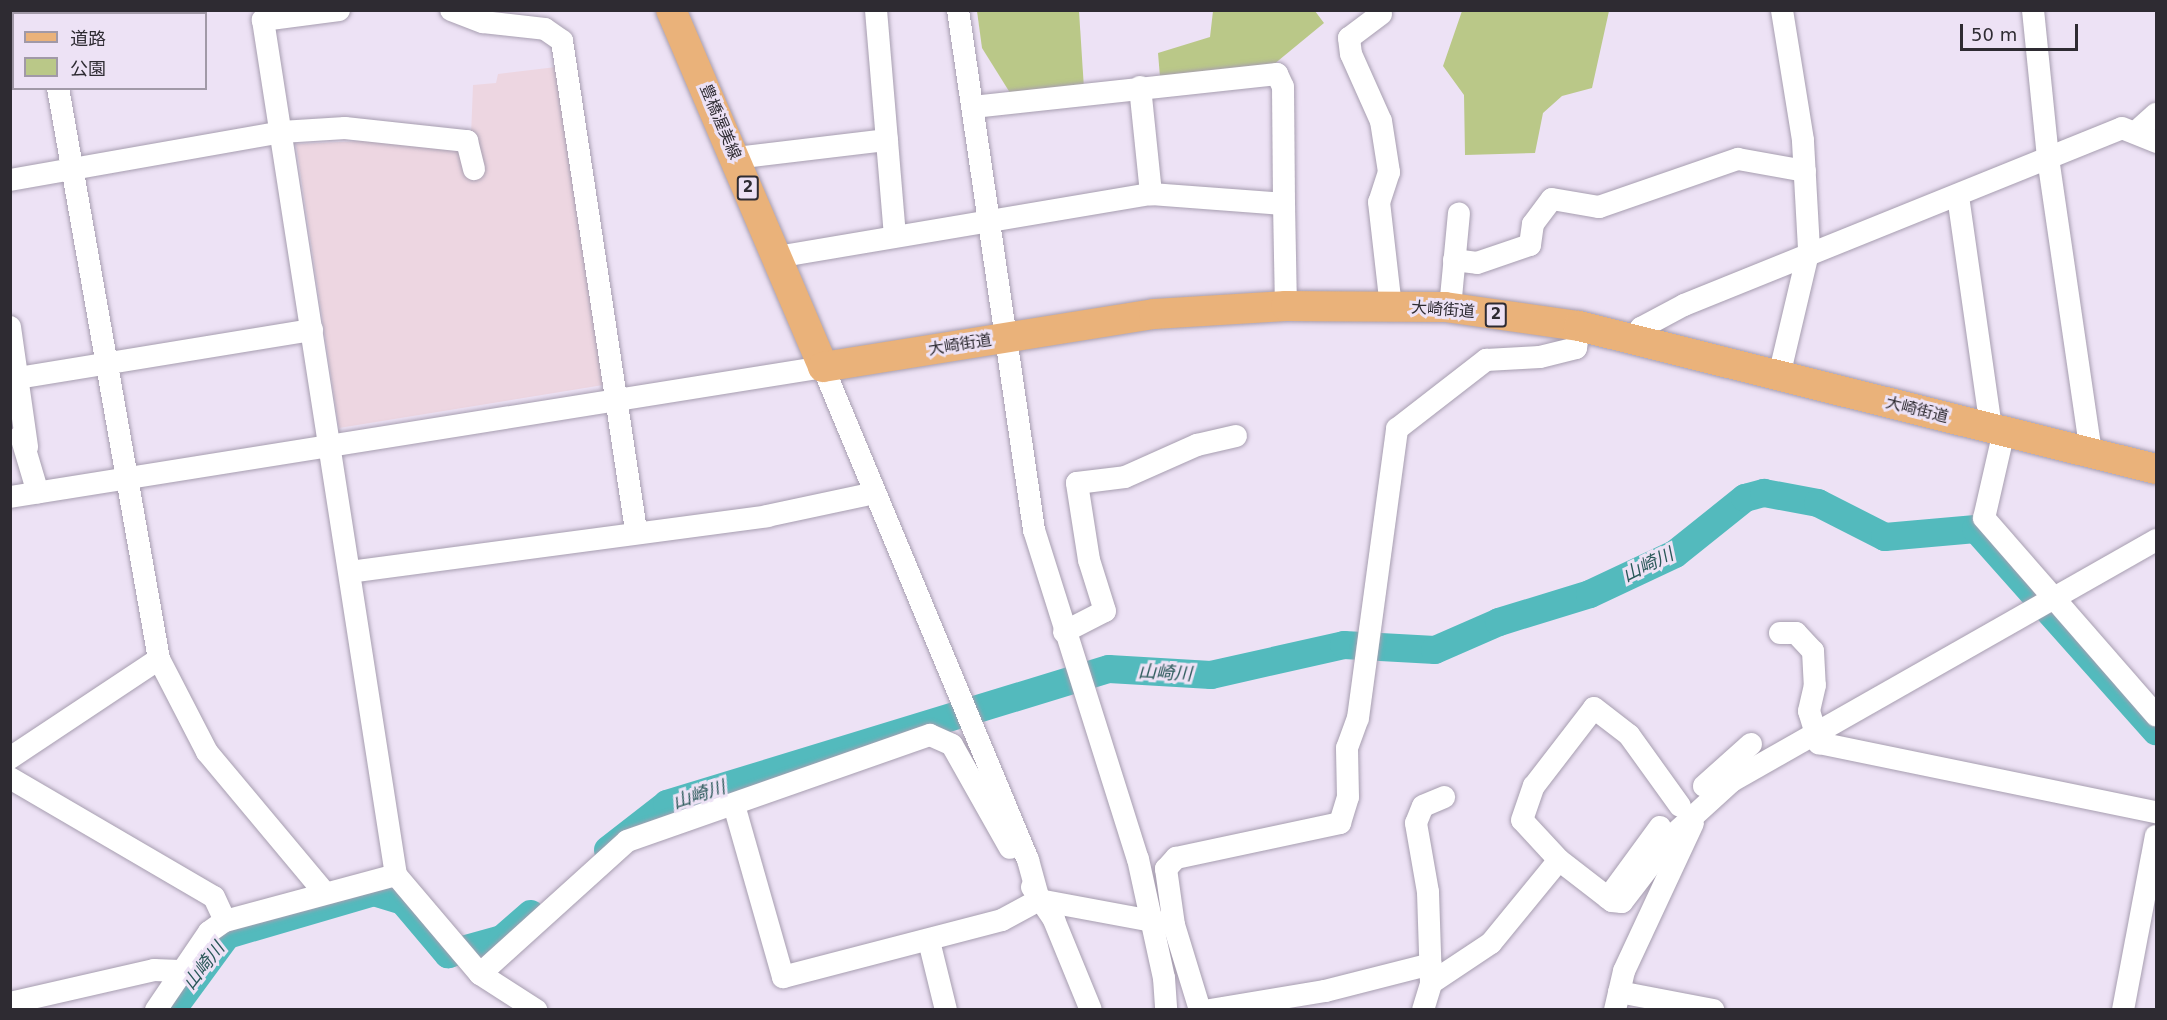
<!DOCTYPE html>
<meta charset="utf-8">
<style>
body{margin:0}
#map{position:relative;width:2167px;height:1020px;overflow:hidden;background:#ede2f5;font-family:"DejaVu Sans","Noto Sans JP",sans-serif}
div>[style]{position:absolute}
.education>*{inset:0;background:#edd6e1}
.green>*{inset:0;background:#bac888}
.river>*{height:28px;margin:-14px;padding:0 14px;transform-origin:14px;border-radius:14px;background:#53babd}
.roads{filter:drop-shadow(0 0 2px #a79eb0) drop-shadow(0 0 2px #a79eb0)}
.minor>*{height:22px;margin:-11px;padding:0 11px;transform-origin:11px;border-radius:11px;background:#fff}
.major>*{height:30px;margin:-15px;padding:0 15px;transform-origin:15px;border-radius:15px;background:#eab27a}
span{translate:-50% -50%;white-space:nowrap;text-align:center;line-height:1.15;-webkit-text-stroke:6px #ede2f5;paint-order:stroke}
.shield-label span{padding:2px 4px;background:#ede2f5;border:2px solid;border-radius:4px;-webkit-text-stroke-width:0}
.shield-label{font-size:15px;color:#2e2b32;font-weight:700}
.street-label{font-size:16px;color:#2e2b32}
.water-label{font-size:18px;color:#295758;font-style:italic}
.frame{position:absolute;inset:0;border:12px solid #2e2b32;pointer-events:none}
.legend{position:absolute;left:12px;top:12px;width:195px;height:78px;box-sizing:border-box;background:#ede2f5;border:2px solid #a199a7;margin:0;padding:8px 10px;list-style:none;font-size:18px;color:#2e2b32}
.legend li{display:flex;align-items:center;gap:12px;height:30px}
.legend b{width:30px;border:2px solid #a199a7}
.scale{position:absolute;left:1960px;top:24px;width:118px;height:27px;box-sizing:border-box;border:3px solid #2e2b32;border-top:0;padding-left:8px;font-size:18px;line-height:21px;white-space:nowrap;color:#2e2b32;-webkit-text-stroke:4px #ede2f5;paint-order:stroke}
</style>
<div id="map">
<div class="education">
<i style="clip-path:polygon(556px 67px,603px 385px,339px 428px,296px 144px,471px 136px,473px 85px,496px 83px,498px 74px)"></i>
</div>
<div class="green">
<i style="clip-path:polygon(977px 11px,1079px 11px,1084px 89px,1012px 96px,982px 48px)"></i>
<i style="clip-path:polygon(1213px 11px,1315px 11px,1324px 23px,1273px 65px,1160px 77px,1158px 53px,1210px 37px)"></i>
<i style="clip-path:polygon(1462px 11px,1609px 11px,1592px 88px,1562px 96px,1543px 113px,1535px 153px,1465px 155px,1464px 95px,1443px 66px)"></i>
</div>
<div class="river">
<i style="left:608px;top:850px;width:75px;rotate:-37.9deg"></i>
<i style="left:667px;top:804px;width:462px;rotate:-17deg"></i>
<i style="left:1109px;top:669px;width:102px;rotate:3.4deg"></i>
<i style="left:1211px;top:675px;width:136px;rotate:-12.7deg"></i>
<i style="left:1344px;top:645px;width:91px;rotate:3.1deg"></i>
<i style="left:1435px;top:650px;width:70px;rotate:-23.6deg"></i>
<i style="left:1499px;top:622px;width:95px;rotate:-17.1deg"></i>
<i style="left:1590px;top:594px;width:94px;rotate:-25.2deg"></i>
<i style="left:1675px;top:554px;width:90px;rotate:-38.7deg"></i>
<i style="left:1745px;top:498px;width:20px;rotate:-15deg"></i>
<i style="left:1764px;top:493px;width:55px;rotate:10.5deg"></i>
<i style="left:1818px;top:503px;width:75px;rotate:26.9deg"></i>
<i style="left:1885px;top:537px;width:91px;rotate:-5deg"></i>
<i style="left:1976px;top:529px;width:271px;rotate:48.3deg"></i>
<i style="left:172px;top:1010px;width:93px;rotate:-53.7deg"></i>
<i style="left:227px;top:935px;width:153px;rotate:-16.3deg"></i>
<i style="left:374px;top:892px;width:30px;rotate:17deg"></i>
<i style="left:403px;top:901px;width:70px;rotate:49.7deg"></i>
<i style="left:448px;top:954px;width:56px;rotate:-15.5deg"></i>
<i style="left:502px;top:939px;width:38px;rotate:-41deg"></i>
</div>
<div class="roads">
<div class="minor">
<i style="left:339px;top:10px;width:77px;rotate:172.5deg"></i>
<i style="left:263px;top:20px;width:865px;rotate:81.16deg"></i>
<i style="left:396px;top:875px;width:130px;rotate:49.7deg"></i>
<i style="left:480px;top:974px;width:67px;rotate:32.7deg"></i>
<i style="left:451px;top:10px;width:34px;rotate:21deg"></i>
<i style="left:483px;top:22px;width:62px;rotate:6.4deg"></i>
<i style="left:545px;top:29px;width:21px;rotate:35deg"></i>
<i style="left:562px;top:41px;width:495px;rotate:81.4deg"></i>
<i style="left:876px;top:10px;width:225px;rotate:85.2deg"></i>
<i style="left:958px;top:10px;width:526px;rotate:81.68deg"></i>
<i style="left:1034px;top:530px;width:345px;rotate:72.5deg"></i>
<i style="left:1138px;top:859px;width:122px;rotate:77.7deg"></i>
<i style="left:1164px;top:978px;width:32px;rotate:86deg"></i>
<i style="left:2033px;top:10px;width:149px;rotate:84.2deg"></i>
<i style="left:2048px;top:158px;width:297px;rotate:81.7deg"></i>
<i style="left:1381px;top:14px;width:40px;rotate:143deg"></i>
<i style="left:1349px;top:38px;width:16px;rotate:83deg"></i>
<i style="left:1351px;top:54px;width:73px;rotate:65.9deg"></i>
<i style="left:1381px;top:121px;width:52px;rotate:81.1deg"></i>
<i style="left:1389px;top:172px;width:32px;rotate:108deg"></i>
<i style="left:1379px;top:202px;width:106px;rotate:83.5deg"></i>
<i style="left:1140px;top:87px;width:108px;rotate:84.1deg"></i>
<i style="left:58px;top:88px;width:580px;rotate:79.97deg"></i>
<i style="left:159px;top:659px;width:105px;rotate:62.7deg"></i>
<i style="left:207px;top:752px;width:182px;rotate:50.1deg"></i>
<i style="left:973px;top:107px;width:306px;rotate:-6.2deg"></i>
<i style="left:1277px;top:74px;width:14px;rotate:65deg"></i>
<i style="left:1283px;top:87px;width:117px;rotate:89.5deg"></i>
<i style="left:2138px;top:130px;width:24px;rotate:-42deg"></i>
<i style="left:735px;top:158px;width:153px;rotate:-6.8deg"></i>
<i style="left:10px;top:180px;width:275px;rotate:-10deg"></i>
<i style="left:281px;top:132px;width:64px;rotate:-3.6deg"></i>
<i style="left:345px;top:128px;width:123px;rotate:6.1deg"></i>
<i style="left:467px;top:141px;width:29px;rotate:76deg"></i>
<i style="left:1958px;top:196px;width:234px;rotate:81.9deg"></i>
<i style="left:777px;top:257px;width:379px;rotate:-9.6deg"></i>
<i style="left:1151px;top:194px;width:133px;rotate:4.3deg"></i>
<i style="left:1284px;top:204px;width:102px;rotate:88.9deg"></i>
<i style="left:1454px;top:260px;width:23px;rotate:7deg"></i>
<i style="left:1477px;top:263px;width:56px;rotate:-18.8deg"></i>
<i style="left:1530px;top:245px;width:21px;rotate:-82deg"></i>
<i style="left:1533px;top:224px;width:31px;rotate:-53deg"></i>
<i style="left:1552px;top:199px;width:48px;rotate:9.7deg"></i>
<i style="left:1599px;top:207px;width:147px;rotate:-19.1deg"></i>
<i style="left:1738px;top:159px;width:68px;rotate:10.2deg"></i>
<i style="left:1450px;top:308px;width:95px;rotate:-84.6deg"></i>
<i style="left:10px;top:327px;width:121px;rotate:81.9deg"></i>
<i style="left:1631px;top:340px;width:16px;rotate:-50deg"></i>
<i style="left:1641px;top:328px;width:49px;rotate:-28.1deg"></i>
<i style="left:1684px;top:305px;width:472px;rotate:-22deg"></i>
<i style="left:2122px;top:128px;width:37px;rotate:22deg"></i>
<i style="left:1779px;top:376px;width:130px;rotate:-76.7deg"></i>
<i style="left:1809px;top:249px;width:109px;rotate:-93.2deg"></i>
<i style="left:1803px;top:140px;width:132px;rotate:-99.2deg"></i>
<i style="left:18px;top:378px;width:298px;rotate:-9.3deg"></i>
<i style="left:2004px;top:431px;width:89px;rotate:102.9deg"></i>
<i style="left:1984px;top:518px;width:262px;rotate:48.9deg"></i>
<i style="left:21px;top:436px;width:59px;rotate:73.4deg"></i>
<i style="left:10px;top:497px;width:823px;rotate:-9.08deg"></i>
<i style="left:823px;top:367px;width:534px;rotate:67.42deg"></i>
<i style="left:1028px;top:860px;width:41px;rotate:74.6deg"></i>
<i style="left:350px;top:572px;width:421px;rotate:-7.6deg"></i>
<i style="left:767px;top:516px;width:110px;rotate:-12deg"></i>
<i style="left:1064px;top:632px;width:46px;rotate:-27.1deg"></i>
<i style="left:1105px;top:611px;width:53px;rotate:-107.4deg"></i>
<i style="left:1089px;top:560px;width:78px;rotate:-98.9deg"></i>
<i style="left:1077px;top:483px;width:48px;rotate:-7.1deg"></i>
<i style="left:1125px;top:477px;width:79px;rotate:-24deg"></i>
<i style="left:1197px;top:445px;width:40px;rotate:-13deg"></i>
<i style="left:1780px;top:633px;width:16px"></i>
<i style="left:1796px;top:633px;width:25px;rotate:47deg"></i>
<i style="left:1813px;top:651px;width:34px;rotate:87deg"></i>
<i style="left:1815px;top:685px;width:27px;rotate:103deg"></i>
<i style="left:1809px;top:711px;width:34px;rotate:73deg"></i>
<i style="left:1819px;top:743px;width:344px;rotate:11.6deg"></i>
<i style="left:10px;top:758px;width:179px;rotate:-33.6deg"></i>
<i style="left:10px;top:778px;width:236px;rotate:30.3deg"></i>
<i style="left:214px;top:897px;width:26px;rotate:65deg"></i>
<i style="left:1704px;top:786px;width:63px;rotate:-41.8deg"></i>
<i style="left:734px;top:805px;width:179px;rotate:74.1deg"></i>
<i style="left:783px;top:977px;width:226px;rotate:-14.6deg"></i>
<i style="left:1002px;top:920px;width:42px;rotate:-28.4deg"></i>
<i style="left:1039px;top:900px;width:137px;rotate:10.5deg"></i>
<i style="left:1174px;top:925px;width:89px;rotate:73deg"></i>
<i style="left:1559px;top:860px;width:54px;rotate:-132.8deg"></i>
<i style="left:1522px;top:820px;width:36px;rotate:-71deg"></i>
<i style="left:1534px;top:786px;width:98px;rotate:-52.4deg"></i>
<i style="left:1594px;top:708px;width:44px;rotate:37.6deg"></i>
<i style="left:1629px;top:735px;width:87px;rotate:54.3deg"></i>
<i style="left:1032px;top:887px;width:40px;rotate:56deg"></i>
<i style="left:1054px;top:920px;width:97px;rotate:67.7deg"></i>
<i style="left:1608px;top:898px;width:88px;rotate:-53.8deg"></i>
<i style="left:1174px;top:925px;width:57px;rotate:-98.1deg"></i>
<i style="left:1166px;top:869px;width:15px;rotate:-48deg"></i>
<i style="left:1176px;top:858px;width:168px;rotate:-12deg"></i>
<i style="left:1340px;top:823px;width:27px;rotate:-73deg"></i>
<i style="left:1348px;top:797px;width:49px;rotate:-91.2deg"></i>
<i style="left:1347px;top:748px;width:32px;rotate:-70deg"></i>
<i style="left:1358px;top:718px;width:292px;rotate:-82.3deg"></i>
<i style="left:1397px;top:429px;width:113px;rotate:-37.8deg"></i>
<i style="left:1486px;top:360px;width:54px;rotate:-3.2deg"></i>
<i style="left:1540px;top:357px;width:37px;rotate:-14deg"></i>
<i style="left:1576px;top:348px;width:22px;rotate:-82deg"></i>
<i style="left:929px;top:941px;width:71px;rotate:76.2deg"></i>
<i style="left:480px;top:974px;width:198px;rotate:-42.1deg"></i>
<i style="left:627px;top:841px;width:321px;rotate:-19.3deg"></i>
<i style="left:930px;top:735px;width:24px;rotate:24deg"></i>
<i style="left:952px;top:745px;width:118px;rotate:60.6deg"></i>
<i style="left:1431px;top:983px;width:72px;rotate:-33.7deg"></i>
<i style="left:1491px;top:943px;width:107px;rotate:-50.7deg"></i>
<i style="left:1559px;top:860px;width:67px;rotate:37.7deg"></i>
<i style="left:1612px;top:901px;width:10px;rotate:6deg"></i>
<i style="left:1622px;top:902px;width:87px;rotate:-52.5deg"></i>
<i style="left:1675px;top:833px;width:77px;rotate:-42.4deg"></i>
<i style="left:1732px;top:781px;width:488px;rotate:-29.6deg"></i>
<i style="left:1619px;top:992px;width:96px;rotate:10.8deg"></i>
<i style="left:10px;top:1003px;width:148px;rotate:-12.9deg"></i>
<i style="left:154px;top:970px;width:26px;rotate:2deg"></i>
<i style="left:156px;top:1010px;width:94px;rotate:-55.8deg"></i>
<i style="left:209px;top:932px;width:19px;rotate:-35deg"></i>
<i style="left:225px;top:921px;width:177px;rotate:-15.1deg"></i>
<i style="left:1210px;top:1010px;width:117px;rotate:-9.4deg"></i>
<i style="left:1325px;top:991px;width:109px;rotate:-14.3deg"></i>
<i style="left:1423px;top:1010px;width:28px;rotate:-73deg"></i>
<i style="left:1431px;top:983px;width:91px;rotate:-91.9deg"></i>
<i style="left:1428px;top:892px;width:70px;rotate:-99.9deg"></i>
<i style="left:1416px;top:823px;width:18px;rotate:-68deg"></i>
<i style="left:1423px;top:806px;width:23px;rotate:-23deg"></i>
<i style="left:1615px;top:1010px;width:40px;rotate:-77deg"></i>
<i style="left:1624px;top:971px;width:163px;rotate:-65deg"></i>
<i style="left:2123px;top:1010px;width:177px;rotate:-79.3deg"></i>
</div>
<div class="major">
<i style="left:671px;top:10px;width:388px;rotate:66.9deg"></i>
<i style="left:823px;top:367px;width:335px;rotate:-9.1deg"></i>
<i style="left:1154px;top:314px;width:132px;rotate:-3.5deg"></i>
<i style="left:1286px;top:306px;width:159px;rotate:0.4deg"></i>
<i style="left:1445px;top:307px;width:135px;rotate:8.1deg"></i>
<i style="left:1579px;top:326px;width:594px;rotate:13.92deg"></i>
</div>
</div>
<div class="shield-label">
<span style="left:748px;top:188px">2</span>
<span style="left:1496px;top:315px">2</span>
</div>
<div class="street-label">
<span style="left:720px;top:122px;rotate:67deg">豊橋渥美線</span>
<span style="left:1443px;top:310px;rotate:4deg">大崎街道</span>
<span style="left:960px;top:345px;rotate:-9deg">大崎街道</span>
<span style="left:1917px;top:410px;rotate:14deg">大崎街道</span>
</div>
<div class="water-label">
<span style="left:1648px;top:565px;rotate:-26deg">山崎川</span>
<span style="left:1165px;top:673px;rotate:3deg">山崎川</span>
<span style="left:699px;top:795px;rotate:-18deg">山崎川</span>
<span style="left:204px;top:966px;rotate:-52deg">山崎川</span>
</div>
<div class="frame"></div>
<ul class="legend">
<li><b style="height:8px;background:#eab27a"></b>道路</li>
<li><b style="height:16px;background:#bac888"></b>公園</li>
</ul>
<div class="scale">50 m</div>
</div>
